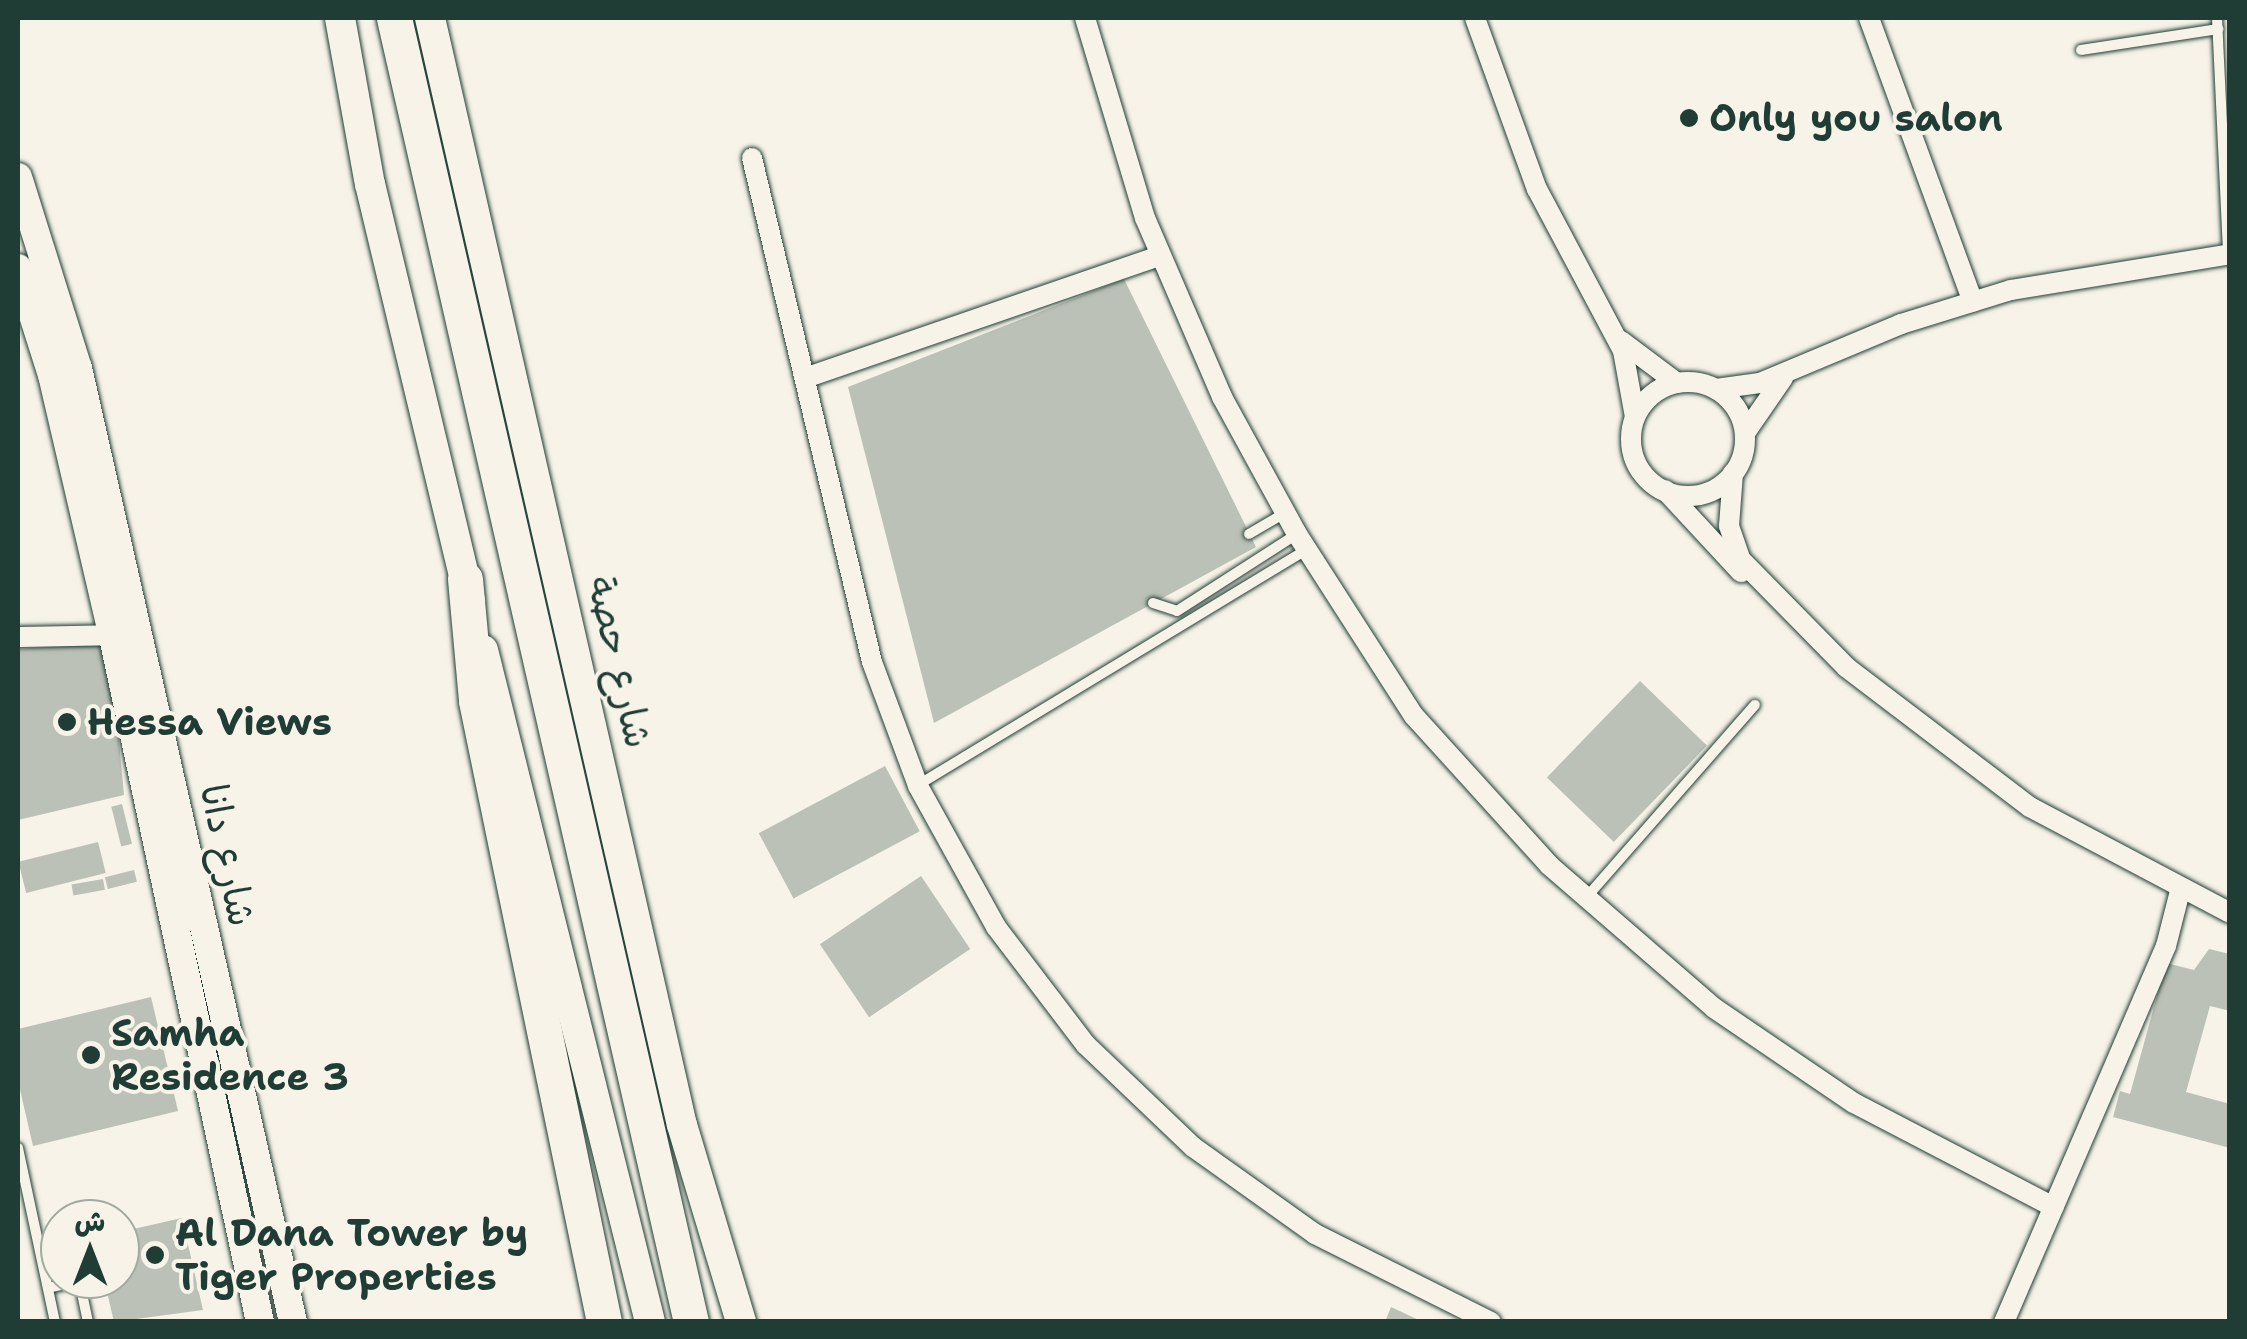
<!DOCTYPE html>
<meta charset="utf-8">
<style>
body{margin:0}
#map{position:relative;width:2247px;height:1339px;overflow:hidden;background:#f7f3e8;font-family:"Shantell Sans","Playpen Sans Arabic",sans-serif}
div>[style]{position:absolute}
.building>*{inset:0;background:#bbc1b6;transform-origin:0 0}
.roads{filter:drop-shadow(0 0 2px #1f3d34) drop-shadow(0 0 2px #1f3d34)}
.lane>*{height:10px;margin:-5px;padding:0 5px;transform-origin:5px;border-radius:5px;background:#f7f3e8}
.street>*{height:20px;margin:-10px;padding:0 10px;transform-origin:10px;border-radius:10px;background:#f7f3e8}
.street>.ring{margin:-10px;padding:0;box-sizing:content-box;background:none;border:20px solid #f7f3e8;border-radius:50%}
.secondary>*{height:28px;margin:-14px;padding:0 14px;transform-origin:14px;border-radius:14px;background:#f7f3e8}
.primary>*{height:30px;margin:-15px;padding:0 15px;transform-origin:15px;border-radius:15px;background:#f7f3e8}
.highway>*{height:35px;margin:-17.5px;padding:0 17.5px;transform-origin:17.5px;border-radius:17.5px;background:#f7f3e8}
.dots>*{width:28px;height:28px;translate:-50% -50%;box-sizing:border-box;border:5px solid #f7f3e8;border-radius:50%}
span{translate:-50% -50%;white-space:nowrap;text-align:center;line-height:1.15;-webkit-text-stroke:8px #f7f3e8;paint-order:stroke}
.poi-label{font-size:38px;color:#1f3d34;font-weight:700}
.left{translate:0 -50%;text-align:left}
.street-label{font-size:38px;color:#1f3d34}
.frame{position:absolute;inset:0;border:20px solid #1f3d34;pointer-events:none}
.north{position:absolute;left:40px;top:1199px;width:100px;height:100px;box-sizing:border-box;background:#f7f3e8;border:2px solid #a1aaa0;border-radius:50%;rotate:0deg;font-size:28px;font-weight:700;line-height:40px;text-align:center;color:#1f3d34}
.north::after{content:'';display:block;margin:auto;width:35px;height:45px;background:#1f3d34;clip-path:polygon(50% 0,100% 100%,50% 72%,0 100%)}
</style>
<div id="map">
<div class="building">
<i style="clip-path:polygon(1124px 279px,1256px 547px,934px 723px,848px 387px)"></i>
<i style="clip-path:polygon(110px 643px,124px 795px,18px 820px,18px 649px)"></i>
<i style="left:1640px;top:681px;width:93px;height:134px;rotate:44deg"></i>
<i style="left:885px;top:766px;width:74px;height:143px;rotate:62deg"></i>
<i style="left:122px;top:804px;width:41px;height:11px;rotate:76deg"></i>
<i style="left:98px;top:842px;width:32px;height:82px;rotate:76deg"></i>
<i style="left:134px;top:870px;width:12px;height:30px;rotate:76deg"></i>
<i style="left:921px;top:876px;width:88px;height:122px;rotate:56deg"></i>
<i style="left:103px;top:879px;width:11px;height:32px;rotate:80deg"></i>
<i style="clip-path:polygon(2209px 949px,2230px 954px,2230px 1011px,2210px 1006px,2186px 1092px,2230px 1104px,2230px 1148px,2113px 1117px,2120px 1091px,2130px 1094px,2166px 963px,2194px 970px)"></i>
<i style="clip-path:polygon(151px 997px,178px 1111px,33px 1146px,18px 1081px,18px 1029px)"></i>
<i style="clip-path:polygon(182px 1218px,203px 1310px,114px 1322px,104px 1279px,120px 1279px,120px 1232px)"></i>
<i style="clip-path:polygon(1391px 1307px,1423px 1322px,1385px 1322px)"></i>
</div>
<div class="roads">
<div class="lane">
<i style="left:2217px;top:18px;width:236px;rotate:87.3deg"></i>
<i style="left:2081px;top:50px;width:139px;rotate:-8.7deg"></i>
<i style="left:1249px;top:534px;width:42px;rotate:-30.3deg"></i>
<i style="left:1153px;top:603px;width:25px;rotate:18deg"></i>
<i style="left:1177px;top:611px;width:143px;rotate:-32.7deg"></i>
<i style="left:918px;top:785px;width:454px;rotate:-31.2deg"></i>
<i style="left:1585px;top:899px;width:258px;rotate:-48.8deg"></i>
<i style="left:18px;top:1148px;width:178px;rotate:78deg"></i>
<i style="left:79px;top:1279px;width:44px;rotate:78.2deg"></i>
<i style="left:48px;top:1288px;width:32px;rotate:-13deg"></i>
</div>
<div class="street">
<i style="left:1085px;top:18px;width:209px;rotate:73.3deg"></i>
<i style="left:1145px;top:218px;width:195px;rotate:66.7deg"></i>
<i style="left:1222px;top:397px;width:156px;rotate:61.3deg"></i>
<i style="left:1297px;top:534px;width:216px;rotate:57.3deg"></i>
<i style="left:1414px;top:716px;width:201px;rotate:47.8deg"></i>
<i style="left:1549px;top:865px;width:218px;rotate:40.9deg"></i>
<i style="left:1714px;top:1008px;width:169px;rotate:34.2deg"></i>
<i style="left:1854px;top:1103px;width:225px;rotate:27.5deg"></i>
<i style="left:1475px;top:18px;width:182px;rotate:70.1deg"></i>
<i style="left:1537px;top:189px;width:183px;rotate:62deg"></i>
<i style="left:1623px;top:351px;width:67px;rotate:79.7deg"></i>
<i style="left:1869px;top:18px;width:302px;rotate:69.9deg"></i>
<i style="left:752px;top:158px;width:518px;rotate:76.61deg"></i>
<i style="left:872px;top:662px;width:132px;rotate:69.6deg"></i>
<i style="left:918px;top:786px;width:161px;rotate:61deg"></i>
<i style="left:996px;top:927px;width:148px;rotate:52.7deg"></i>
<i style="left:1086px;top:1045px;width:148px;rotate:43.6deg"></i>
<i style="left:1193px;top:1147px;width:150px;rotate:35.5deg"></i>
<i style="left:1315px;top:1234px;width:197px;rotate:26.6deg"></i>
<i style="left:1621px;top:341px;width:70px;rotate:36.9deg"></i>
<i style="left:805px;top:378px;width:375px;rotate:-19deg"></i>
<i class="ring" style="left:1631px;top:382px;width:94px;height:94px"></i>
<i style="left:1716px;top:389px;width:44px;rotate:-7.8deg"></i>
<i style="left:1760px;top:383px;width:153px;rotate:-22.7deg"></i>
<i style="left:1901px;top:324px;width:115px;rotate:-17.2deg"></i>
<i style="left:2011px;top:290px;width:222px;rotate:-9.3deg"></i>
<i style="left:1745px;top:433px;width:67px;rotate:-55.4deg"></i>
<i style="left:1733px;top:473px;width:53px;rotate:94.3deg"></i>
<i style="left:1729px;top:526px;width:36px;rotate:71deg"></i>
<i style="left:1741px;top:560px;width:150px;rotate:45.5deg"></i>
<i style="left:1846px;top:667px;width:231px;rotate:37.3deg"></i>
<i style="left:2030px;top:807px;width:226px;rotate:27.9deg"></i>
<i style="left:1665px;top:490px;width:112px;rotate:47.2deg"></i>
<i style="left:18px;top:637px;width:107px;rotate:-1.1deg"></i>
<i style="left:2004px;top:1322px;width:409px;rotate:-66.7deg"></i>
<i style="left:2166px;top:946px;width:57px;rotate:-75.7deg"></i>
</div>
<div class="secondary">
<i style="left:18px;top:177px;width:200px;rotate:72.6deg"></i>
<i style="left:78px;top:368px;width:978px;rotate:77.3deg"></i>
<i style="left:18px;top:268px;width:112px;rotate:72.4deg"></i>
<i style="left:52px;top:375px;width:269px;rotate:76.9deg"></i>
<i style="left:113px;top:637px;width:701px;rotate:77.89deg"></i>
</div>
<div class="primary">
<i style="left:340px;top:18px;width:169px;rotate:79.8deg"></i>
<i style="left:370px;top:184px;width:429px;rotate:76.5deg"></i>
<i style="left:430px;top:18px;width:1135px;rotate:77.18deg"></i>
<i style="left:682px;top:1125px;width:206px;rotate:73.3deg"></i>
<i style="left:483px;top:650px;width:692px;rotate:76.04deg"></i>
</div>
<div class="highway">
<i style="left:394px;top:18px;width:1337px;rotate:77.17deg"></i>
<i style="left:465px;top:579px;width:122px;rotate:84.8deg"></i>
<i style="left:476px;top:701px;width:634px;rotate:78.35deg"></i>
</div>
</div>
<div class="dots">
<i style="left:1689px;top:118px;background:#1f3d34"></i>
<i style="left:67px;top:722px;background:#1f3d34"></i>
<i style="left:91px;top:1055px;background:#1f3d34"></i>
<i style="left:155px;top:1255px;background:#1f3d34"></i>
</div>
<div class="poi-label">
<span class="left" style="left:1709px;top:118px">Only you salon</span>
<span class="left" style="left:87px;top:722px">Hessa Views</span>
<span class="left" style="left:111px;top:1055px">Samha<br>Residence 3</span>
<span class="left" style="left:175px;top:1255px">Al Dana Tower by<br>Tiger Properties</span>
</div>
<div class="street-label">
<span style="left:620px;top:662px;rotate:77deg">شارع حصة</span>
<span style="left:228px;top:855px;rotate:78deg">شارع دانا</span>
</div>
<div class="frame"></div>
<div class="north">ش</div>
</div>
